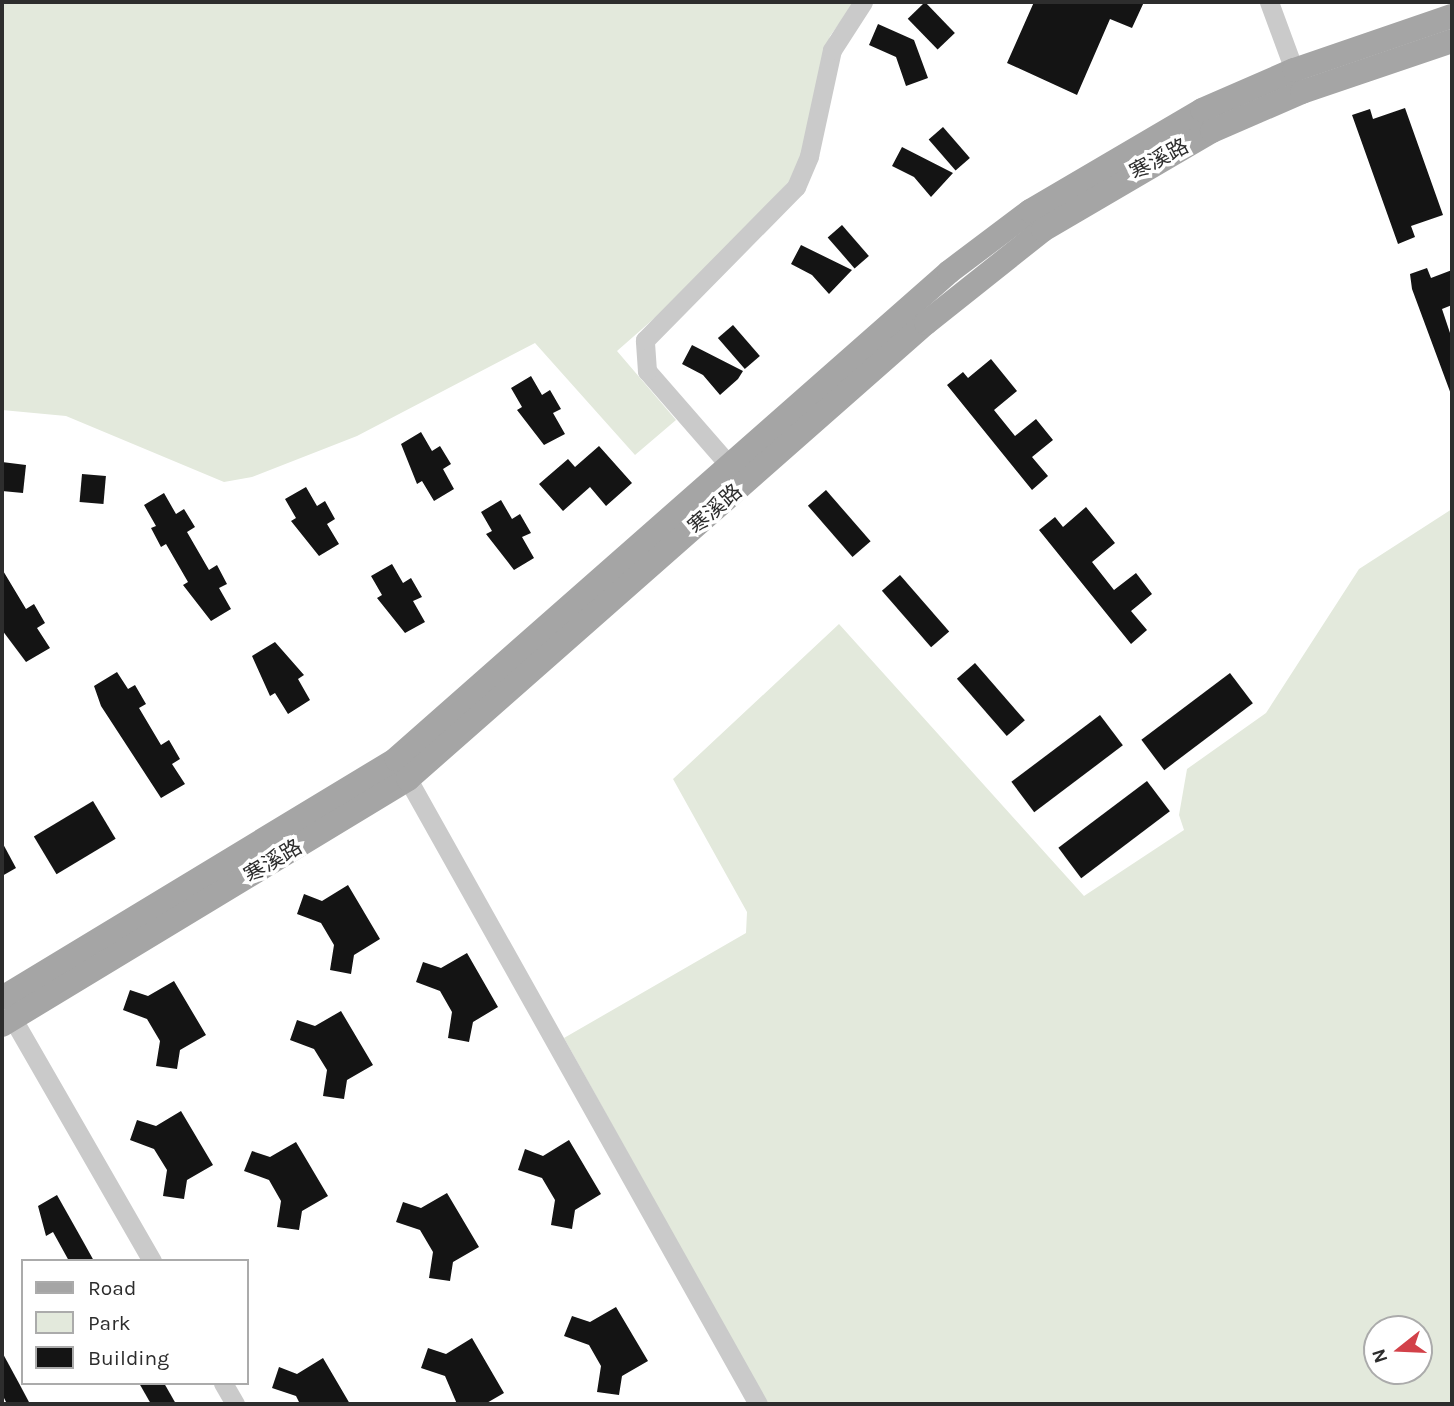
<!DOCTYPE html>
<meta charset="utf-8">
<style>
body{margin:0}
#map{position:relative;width:1454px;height:1406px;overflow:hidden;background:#fff;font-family:Karla,"Noto Sans SC",sans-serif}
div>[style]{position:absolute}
.green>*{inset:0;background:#e3e9dc}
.building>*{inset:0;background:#141414;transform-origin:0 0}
.minor>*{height:19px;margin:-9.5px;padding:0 9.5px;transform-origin:9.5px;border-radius:9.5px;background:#cacaca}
.major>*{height:24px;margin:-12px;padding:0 12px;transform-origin:12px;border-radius:12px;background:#a5a5a5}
span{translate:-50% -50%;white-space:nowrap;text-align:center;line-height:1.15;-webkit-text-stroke:7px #fff;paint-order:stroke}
.street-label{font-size:21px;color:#2d2d2d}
.frame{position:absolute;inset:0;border:4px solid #2d2d2d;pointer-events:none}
.legend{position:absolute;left:21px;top:1259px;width:228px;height:126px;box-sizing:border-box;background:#fff;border:2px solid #ababab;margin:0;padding:9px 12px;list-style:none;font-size:21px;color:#2d2d2d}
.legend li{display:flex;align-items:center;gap:14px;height:35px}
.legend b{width:35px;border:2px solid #ababab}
.north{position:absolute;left:1363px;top:1315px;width:70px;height:70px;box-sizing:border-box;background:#fff;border:2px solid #ababab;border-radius:50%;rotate:252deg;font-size:19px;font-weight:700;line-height:28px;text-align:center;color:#2d2d2d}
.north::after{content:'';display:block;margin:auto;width:24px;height:32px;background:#d24149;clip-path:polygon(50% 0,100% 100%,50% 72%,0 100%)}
</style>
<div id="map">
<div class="green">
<i style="clip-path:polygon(2px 2px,855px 2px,830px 36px,796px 174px,691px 286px,617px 351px,676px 420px,635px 455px,535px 343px,357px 436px,252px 477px,224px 482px,66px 416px,2px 410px)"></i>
<i style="clip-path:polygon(evenodd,1452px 509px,1452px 1404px,767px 1404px,564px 1038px,746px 933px,747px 912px,673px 779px,839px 624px,1084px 896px,1184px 830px,1179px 815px,1187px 769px,1266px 713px,1359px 569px,1452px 509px,1377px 1329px,1419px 1329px,1419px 1371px,1377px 1371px,1377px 1329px)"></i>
</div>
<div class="building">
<i style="left:925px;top:2px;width:43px;height:24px;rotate:46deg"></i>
<i style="clip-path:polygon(1034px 2px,1144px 2px,1132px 28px,1110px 19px,1077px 95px,1007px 63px)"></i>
<i style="clip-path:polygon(878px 24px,914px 40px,928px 78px,906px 86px,896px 57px,869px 45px)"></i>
<i style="clip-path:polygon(1405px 108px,1443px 215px,1411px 226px,1415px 237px,1398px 244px,1352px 115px,1370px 109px,1373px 119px)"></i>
<i style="left:943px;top:127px;width:41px;height:19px;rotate:49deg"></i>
<i style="clip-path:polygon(902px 147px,953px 173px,931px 197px,914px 177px,892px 166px)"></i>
<i style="left:842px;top:225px;width:41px;height:19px;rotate:49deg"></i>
<i style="clip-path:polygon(801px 245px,852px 270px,829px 294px,812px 275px,791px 264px)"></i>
<i style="clip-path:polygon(1427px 268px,1431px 278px,1452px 270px,1452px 305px,1442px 309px,1452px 339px,1452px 397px,1412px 289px,1410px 274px)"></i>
<i style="left:733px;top:325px;width:41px;height:20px;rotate:49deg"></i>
<i style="clip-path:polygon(692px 345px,743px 371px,738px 379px,720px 395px,703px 375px,682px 364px)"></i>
<i style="clip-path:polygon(991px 359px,1017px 391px,994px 410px,1015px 436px,1036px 419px,1053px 440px,1032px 457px,1048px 476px,1032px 490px,947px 385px,963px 372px,968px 378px)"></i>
<i style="clip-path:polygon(531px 376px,542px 395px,550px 390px,561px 409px,553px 413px,565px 434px,544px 445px,517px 410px,522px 407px,511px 388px)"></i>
<i style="clip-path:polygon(421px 432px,432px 451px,440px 446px,451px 464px,443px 469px,454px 489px,434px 501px,422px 481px,417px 484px,401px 444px)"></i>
<i style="clip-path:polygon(599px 446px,632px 483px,606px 506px,590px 487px,563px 511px,539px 484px,568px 459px,575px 467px)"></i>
<i style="clip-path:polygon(2px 462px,26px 465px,23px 493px,2px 491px)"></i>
<i style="left:82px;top:474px;width:24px;height:28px;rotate:5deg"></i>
<i style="clip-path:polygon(306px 487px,317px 506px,325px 501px,335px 519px,327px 524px,339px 544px,319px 556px,291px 521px,296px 518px,285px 499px)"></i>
<i style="left:826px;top:490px;width:68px;height:24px;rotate:49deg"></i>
<i style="clip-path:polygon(164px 493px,176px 514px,184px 509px,195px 527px,187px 532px,209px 570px,217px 565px,227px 584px,219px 588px,231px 609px,211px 621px,183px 585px,188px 582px,166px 544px,161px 547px,151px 528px,156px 526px,144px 505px)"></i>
<i style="clip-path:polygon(501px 500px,512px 519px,520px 514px,531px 533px,522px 537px,534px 558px,514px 570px,486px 534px,492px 531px,481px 512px)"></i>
<i style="clip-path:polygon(1086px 507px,1115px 543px,1092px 562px,1114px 590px,1136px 573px,1152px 594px,1131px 611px,1147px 630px,1131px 644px,1039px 530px,1055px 517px,1063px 527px)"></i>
<i style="clip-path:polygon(392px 564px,403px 583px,411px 578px,422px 597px,413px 601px,425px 622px,405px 633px,377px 598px,382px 595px,371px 576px)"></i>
<i style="clip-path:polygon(2px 569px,26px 609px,34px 604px,45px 623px,37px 628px,50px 648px,26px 662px,2px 630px)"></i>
<i style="left:900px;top:575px;width:75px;height:24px;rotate:49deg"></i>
<i style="clip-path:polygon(275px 642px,304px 675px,298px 679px,310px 700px,288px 714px,275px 693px,270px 696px,252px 656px)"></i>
<i style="left:975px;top:663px;width:76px;height:24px;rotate:49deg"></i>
<i style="clip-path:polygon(117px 672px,128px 689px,135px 685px,146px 704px,139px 708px,161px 745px,169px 740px,180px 759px,172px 764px,185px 784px,161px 798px,101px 706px,94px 686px)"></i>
<i style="left:1230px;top:673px;width:38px;height:111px;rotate:53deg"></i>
<i style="left:1100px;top:715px;width:38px;height:111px;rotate:53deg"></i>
<i style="left:1147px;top:781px;width:38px;height:111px;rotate:53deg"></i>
<i style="left:93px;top:801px;width:44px;height:69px;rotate:59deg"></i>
<i style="clip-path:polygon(2px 842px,16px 868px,2px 876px)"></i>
<i style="clip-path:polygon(348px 885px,380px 939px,354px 955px,351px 974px,330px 970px,334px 945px,321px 923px,297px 914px,304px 894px,322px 901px)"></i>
<i style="clip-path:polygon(467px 953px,498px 1007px,473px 1022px,469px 1042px,448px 1038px,452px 1012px,440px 991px,416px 982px,423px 962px,441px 968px)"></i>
<i style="clip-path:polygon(174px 981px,206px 1035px,180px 1050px,177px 1069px,156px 1066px,160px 1041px,147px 1019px,123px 1010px,130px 990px,148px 996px)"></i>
<i style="clip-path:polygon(341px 1011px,373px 1065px,347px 1080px,344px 1099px,323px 1096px,327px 1070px,314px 1049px,290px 1040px,297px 1020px,315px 1026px)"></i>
<i style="clip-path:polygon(181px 1111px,213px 1165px,187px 1180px,184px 1199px,163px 1196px,167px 1170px,154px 1149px,130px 1140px,137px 1120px,156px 1126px)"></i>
<i style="clip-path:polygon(569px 1140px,601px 1194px,575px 1210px,572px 1229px,551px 1225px,555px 1200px,542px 1178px,518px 1170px,525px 1149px,543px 1156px)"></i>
<i style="clip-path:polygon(296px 1142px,328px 1196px,302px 1211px,299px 1230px,277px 1227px,281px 1201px,269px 1180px,244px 1171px,252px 1151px,270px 1157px)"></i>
<i style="clip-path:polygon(447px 1193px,479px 1247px,453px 1262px,450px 1281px,429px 1278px,433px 1252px,420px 1230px,396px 1222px,403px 1202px,421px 1208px)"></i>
<i style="clip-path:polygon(57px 1195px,84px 1243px,94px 1261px,69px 1261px,53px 1232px,46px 1236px,38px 1206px)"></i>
<i style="clip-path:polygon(616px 1307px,648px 1361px,622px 1376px,619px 1395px,597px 1392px,601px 1366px,589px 1345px,564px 1336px,572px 1316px,590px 1322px)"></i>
<i style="clip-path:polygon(472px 1338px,504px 1393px,485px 1404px,457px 1404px,445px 1376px,421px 1368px,428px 1348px,446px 1354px)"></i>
<i style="clip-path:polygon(2px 1352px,21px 1387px,30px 1404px,7px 1404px,2px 1394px)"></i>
<i style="clip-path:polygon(323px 1358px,350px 1404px,300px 1404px,296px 1396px,272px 1388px,279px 1367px,297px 1374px)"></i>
<i style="clip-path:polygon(139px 1383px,164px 1383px,176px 1404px,151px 1404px)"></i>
</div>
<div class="minor">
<i style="left:1269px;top:2px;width:84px;rotate:69.8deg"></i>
<i style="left:729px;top:465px;width:125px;rotate:-131.1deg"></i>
<i style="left:647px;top:371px;width:31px;rotate:-94deg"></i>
<i style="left:645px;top:340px;width:215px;rotate:-45.4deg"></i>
<i style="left:796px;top:187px;width:34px;rotate:-67deg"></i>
<i style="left:809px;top:156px;width:108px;rotate:-77.8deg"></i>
<i style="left:832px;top:50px;width:57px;rotate:-57.1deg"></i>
<i style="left:401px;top:767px;width:730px;rotate:60.73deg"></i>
<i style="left:6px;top:1007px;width:293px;rotate:60.1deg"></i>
<i style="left:223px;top:1383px;width:24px;rotate:60deg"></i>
</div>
<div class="major">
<i style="left:2px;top:998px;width:461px;rotate:-31.2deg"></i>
<i style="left:396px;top:759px;width:737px;rotate:-41.37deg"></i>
<i style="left:949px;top:272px;width:101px;rotate:-37deg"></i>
<i style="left:1030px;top:211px;width:199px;rotate:-30.4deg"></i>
<i style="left:1202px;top:110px;width:100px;rotate:-23.5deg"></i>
<i style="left:1294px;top:70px;width:167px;rotate:-18.9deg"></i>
<i style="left:2px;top:1025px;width:475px;rotate:-31.2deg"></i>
<i style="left:408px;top:779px;width:690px;rotate:-41.36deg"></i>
<i style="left:926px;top:323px;width:149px;rotate:-38.5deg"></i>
<i style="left:1043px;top:230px;width:196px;rotate:-30.4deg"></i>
<i style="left:1212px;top:131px;width:98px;rotate:-23.4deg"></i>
<i style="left:1302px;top:92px;width:158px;rotate:-18.8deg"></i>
</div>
<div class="street-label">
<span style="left:1159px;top:159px;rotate:-28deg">寒溪路</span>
<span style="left:715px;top:509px;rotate:-41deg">寒溪路</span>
<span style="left:273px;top:861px;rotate:-31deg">寒溪路</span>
</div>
<div class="frame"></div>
<ul class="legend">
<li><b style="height:9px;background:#a5a5a5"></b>Road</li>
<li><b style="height:19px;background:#e3e9dc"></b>Park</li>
<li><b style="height:19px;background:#141414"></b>Building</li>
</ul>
<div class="north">N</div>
</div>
